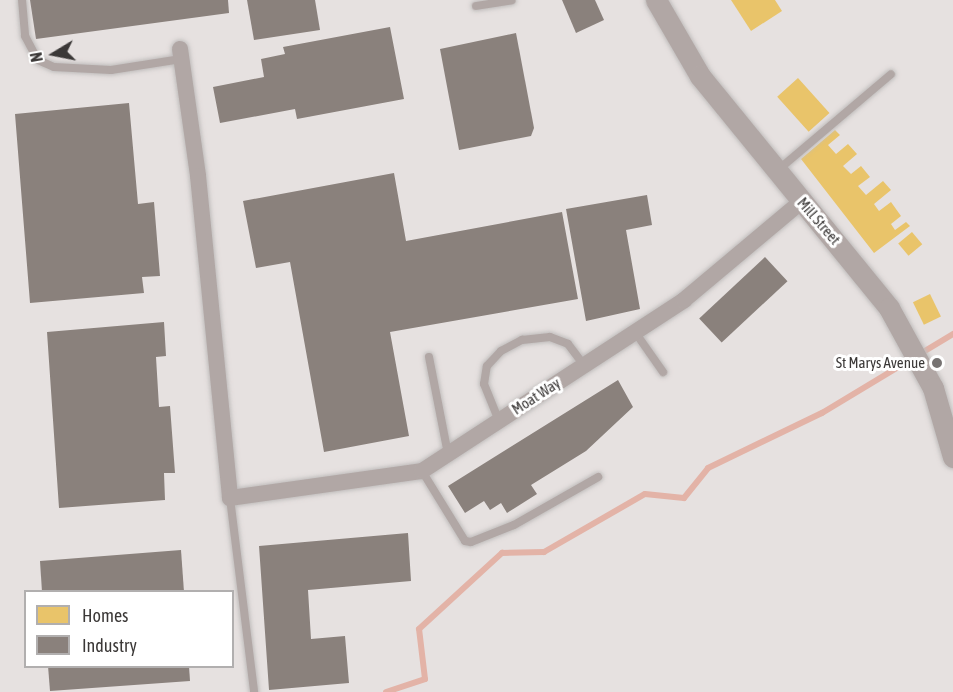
<!DOCTYPE html>
<style>
body{margin:0}
#map{position:relative;width:953px;height:692px;overflow:hidden;background:#e6e1e0;font-family:"Asap Condensed",sans-serif}
div>[style]{position:absolute}
.homes>*{inset:0;background:#e9c46a;transform-origin:0 0}
.industry>*{inset:0;background:#8a817c;transform-origin:0 0}
.stream>*{height:6px;margin:-3px;padding:0 3px;transform-origin:3px;border-radius:3px;background:#e3b3a7}
.roads{filter:drop-shadow(0 0 2px #c0bdbc) drop-shadow(0 0 2px #c0bdbc)}
.service>*{height:8px;margin:-4px;padding:0 4px;transform-origin:4px;border-radius:4px;background:#b1a7a5}
.minor>*{height:16px;margin:-8px;padding:0 8px;transform-origin:8px;border-radius:8px;background:#b1a7a5}
.tertiary>*{height:21px;margin:-10.5px;padding:0 10.5px;transform-origin:10.5px;border-radius:10.5px;background:#b1a7a5}
.dots>*{width:16px;height:16px;translate:-50% -50%;box-sizing:border-box;border:3px solid #fff;border-radius:50%}
span{translate:-50% -50%;white-space:nowrap;text-align:center;line-height:1.15;-webkit-text-stroke:6px #fff;paint-order:stroke}
.street-label{font-size:15px;color:#3b3837}
.poi-label{font-size:15px;color:#3b3837}
.right{translate:-100% -50%;text-align:right}
.legend{position:absolute;left:24px;top:590px;width:210px;height:78px;box-sizing:border-box;background:#fff;border:2px solid #b1afaf;margin:0;padding:8px 10px;list-style:none;font-size:18px;color:#3b3837}
.legend li{display:flex;align-items:center;gap:12px;height:30px}
.legend b{width:30px;border:2px solid #b1afaf}
.north{position:absolute;left:24px;top:24px;width:60px;height:60px;-webkit-text-stroke:4px #fff;paint-order:stroke;rotate:260deg;font-size:16px;font-weight:700;line-height:24px;text-align:center;color:#3b3837}
.north::after{content:'';display:block;margin:auto;width:21px;height:27px;background:#3b3837;clip-path:polygon(50% 0,100% 100%,50% 72%,0 100%)}
</style>
<div id="map">
<div class="homes">
<i style="clip-path:polygon(731px 0,775px 0,782px 11px,751px 31px)"></i>
<i style="left:798px;top:78px;width:47px;height:28px;rotate:48deg"></i>
<i style="clip-path:polygon(835px 130px,840px 135px,828px 145px,836px 154px,848px 144px,857px 154px,843px 166px,851px 174px,861px 166px,870px 177px,858px 186px,866px 195px,883px 181px,891px 190px,874px 204px,879px 211px,891px 202px,901px 216px,891px 224px,895px 230px,906px 222px,910px 226px,874px 253px,801px 159px)"></i>
<i style="left:912px;top:232px;width:16px;height:18px;rotate:50deg"></i>
<i style="left:930px;top:294px;width:25px;height:19px;rotate:64deg"></i>
</div>
<div class="industry">
<i style="clip-path:polygon(30px 0,228px 0,229px 13px,36px 39px)"></i>
<i style="clip-path:polygon(247px 0,315px 0,320px 30px,254px 40px)"></i>
<i style="clip-path:polygon(562px 0,595px 0,604px 20px,576px 33px)"></i>
<i style="clip-path:polygon(390px 27px,404px 99px,297px 119px,295px 109px,220px 123px,213px 87px,264px 77px,261px 59px,285px 54px,283px 47px)"></i>
<i style="clip-path:polygon(516px 33px,534px 128px,531px 136px,459px 150px,440px 49px)"></i>
<i style="clip-path:polygon(129px 103px,138px 204px,154px 202px,160px 276px,142px 277px,144px 293px,30px 303px,15px 114px)"></i>
<i style="clip-path:polygon(394px 173px,406px 241px,562px 212px,578px 299px,390px 332px,409px 436px,324px 452px,290px 262px,256px 268px,243px 201px)"></i>
<i style="clip-path:polygon(647px 195px,652px 225px,626px 230px,640px 309px,586px 321px,566px 209px)"></i>
<i style="left:765px;top:257px;width:33px;height:90px;rotate:47deg"></i>
<i style="clip-path:polygon(164px 322px,166px 356px,156px 357px,159px 407px,170px 406px,175px 473px,164px 473px,165px 500px,59px 508px,47px 332px)"></i>
<i style="clip-path:polygon(618px 380px,633px 407px,586px 451px,531px 485px,537px 494px,507px 513px,501px 503px,490px 510px,484px 501px,465px 513px,448px 486px)"></i>
<i style="clip-path:polygon(408px 533px,411px 581px,308px 590px,311px 639px,345px 636px,349px 683px,269px 690px,259px 546px)"></i>
<i style="clip-path:polygon(181px 550px,184px 592px,42px 592px,40px 561px)"></i>
<i style="clip-path:polygon(48px 666px,189px 666px,190px 681px,50px 691px)"></i>
</div>
<div class="stream">
<i style="left:386px;top:692px;width:41px;rotate:-18.4deg"></i>
<i style="left:425px;top:679px;width:50px;rotate:-96.8deg"></i>
<i style="left:419px;top:629px;width:113px;rotate:-42.5deg"></i>
<i style="left:502px;top:553px;width:42px;rotate:-1.4deg"></i>
<i style="left:544px;top:552px;width:116px;rotate:-29.9deg"></i>
<i style="left:645px;top:494px;width:39px;rotate:6deg"></i>
<i style="left:684px;top:498px;width:38px;rotate:-51deg"></i>
<i style="left:708px;top:468px;width:127px;rotate:-25.8deg"></i>
<i style="left:822px;top:413px;width:153px;rotate:-31.1deg"></i>
</div>
<div class="roads">
<div class="service">
<i style="left:22px;top:0;width:36px;rotate:85deg"></i>
<i style="left:25px;top:36px;width:27px;rotate:62deg"></i>
<i style="left:38px;top:60px;width:17px;rotate:24deg"></i>
<i style="left:54px;top:67px;width:57px;rotate:3deg"></i>
<i style="left:111px;top:70px;width:71px;rotate:-8.9deg"></i>
<i style="left:476px;top:6px;width:36px;rotate:-9deg"></i>
<i style="left:778px;top:170px;width:148px;rotate:-40.3deg"></i>
<i style="left:635px;top:332px;width:49px;rotate:55deg"></i>
<i style="left:429px;top:357px;width:99px;rotate:78.9deg"></i>
<i style="left:499px;top:421px;width:40px;rotate:-112deg"></i>
<i style="left:484px;top:384px;width:18px;rotate:-81deg"></i>
<i style="left:487px;top:366px;width:21px;rotate:-47deg"></i>
<i style="left:501px;top:351px;width:24px;rotate:-28deg"></i>
<i style="left:522px;top:340px;width:28px;rotate:-6deg"></i>
<i style="left:550px;top:337px;width:19px;rotate:21deg"></i>
<i style="left:568px;top:344px;width:26px;rotate:53deg"></i>
<i style="left:422px;top:471px;width:82px;rotate:58.4deg"></i>
<i style="left:465px;top:541px;width:6px;rotate:9deg"></i>
<i style="left:471px;top:542px;width:46px;rotate:-21.6deg"></i>
<i style="left:514px;top:525px;width:97px;rotate:-29.7deg"></i>
<i style="left:230px;top:498px;width:195px;rotate:82.9deg"></i>
</div>
<div class="minor">
<i style="left:180px;top:49px;width:128px;rotate:81.9deg"></i>
<i style="left:198px;top:176px;width:324px;rotate:84.3deg"></i>
<i style="left:230px;top:498px;width:194px;rotate:-8deg"></i>
<i style="left:422px;top:471px;width:313px;rotate:-33.1deg"></i>
<i style="left:684px;top:300px;width:154px;rotate:-40deg"></i>
</div>
<div class="tertiary">
<i style="left:656px;top:0;width:88px;rotate:59.9deg"></i>
<i style="left:700px;top:76px;width:299px;rotate:50.8deg"></i>
<i style="left:889px;top:308px;width:91px;rotate:61.2deg"></i>
<i style="left:933px;top:388px;width:72px;rotate:73.8deg"></i>
</div>
</div>
<div class="dots">
<i style="left:937px;top:363px;background:#777372"></i>
</div>
<div class="street-label">
<span style="left:819px;top:221px;rotate:49deg">Mill Street</span>
<span style="left:536px;top:396px;rotate:-33deg">Moat Way</span>
</div>
<div class="poi-label">
<span class="right" style="left:925px;top:363px">St Marys Avenue</span>
</div>
<ul class="legend">
<li><b style="height:16px;background:#e9c46a"></b>Homes</li>
<li><b style="height:16px;background:#8a817c"></b>Industry</li>
</ul>
<div class="north">N</div>
</div>
